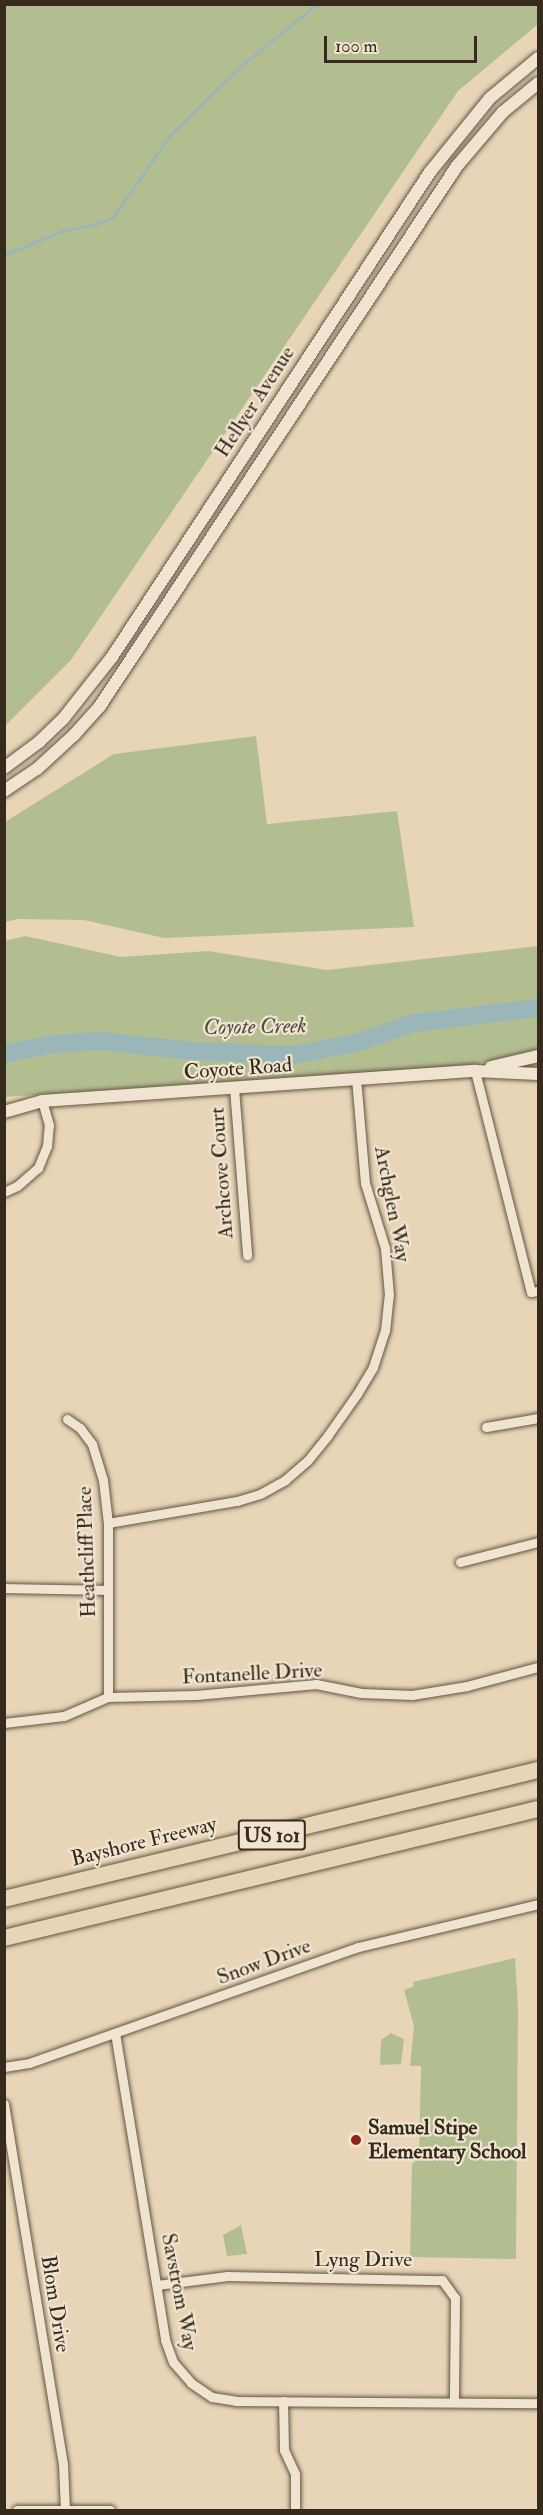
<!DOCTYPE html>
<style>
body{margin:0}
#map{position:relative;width:543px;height:2515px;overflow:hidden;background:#e8d5b7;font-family:"IM FELL Double Pica",serif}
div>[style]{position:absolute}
.green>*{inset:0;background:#b3be90}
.stream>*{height:3px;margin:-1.5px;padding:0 1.5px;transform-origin:1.5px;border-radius:1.5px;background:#9bb6b8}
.river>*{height:18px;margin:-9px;padding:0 9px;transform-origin:9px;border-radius:9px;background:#9bb6b8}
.roads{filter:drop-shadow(0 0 2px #625542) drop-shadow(0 0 2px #625542)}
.street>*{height:9px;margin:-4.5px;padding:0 4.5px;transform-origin:4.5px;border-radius:4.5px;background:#f0e4d0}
.secondary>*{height:12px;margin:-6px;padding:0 6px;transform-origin:6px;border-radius:6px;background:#f0e4d0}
.highway>*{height:16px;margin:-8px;padding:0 8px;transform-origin:8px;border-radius:8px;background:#e8d5b7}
.dots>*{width:16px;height:16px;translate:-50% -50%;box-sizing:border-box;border:3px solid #f0e4d0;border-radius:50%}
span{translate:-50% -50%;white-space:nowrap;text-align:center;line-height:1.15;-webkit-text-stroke:4.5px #f0e4d0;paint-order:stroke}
.shield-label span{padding:2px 4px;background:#f0e4d0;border:2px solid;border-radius:4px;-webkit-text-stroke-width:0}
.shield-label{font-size:20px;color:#352a1b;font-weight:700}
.street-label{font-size:21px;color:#352a1b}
.poi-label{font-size:21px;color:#352a1b;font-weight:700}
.left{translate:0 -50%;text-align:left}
.water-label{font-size:22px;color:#4e4d42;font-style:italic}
.frame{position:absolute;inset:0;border:6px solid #352a1b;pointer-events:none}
.scale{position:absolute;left:324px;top:36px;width:153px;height:27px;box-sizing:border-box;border:3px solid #352a1b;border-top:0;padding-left:8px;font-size:18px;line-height:21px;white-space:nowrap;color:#352a1b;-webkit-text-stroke:4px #f0e4d0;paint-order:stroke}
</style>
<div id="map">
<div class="green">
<i style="clip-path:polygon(5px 4px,538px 4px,538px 24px,458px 91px,71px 660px,5px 726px)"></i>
<i style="clip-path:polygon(256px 736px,267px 824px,397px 811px,414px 927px,164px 938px,84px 920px,18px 919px,5px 922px,5px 822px,114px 754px)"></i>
<i style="clip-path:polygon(25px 936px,121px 957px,208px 951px,327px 970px,538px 946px,538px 1049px,472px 1065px,5px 1097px,5px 941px)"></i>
<i style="clip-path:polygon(515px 1958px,518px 2008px,516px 2259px,410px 2257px,412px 2164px,419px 2158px,421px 2066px,410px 2066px,414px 2026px,404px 1990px,414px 1986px,413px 1982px)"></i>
<i style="clip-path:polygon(391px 2033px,404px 2039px,401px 2064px,380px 2065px,381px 2040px)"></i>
<i style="clip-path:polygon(241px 2225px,247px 2254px,227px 2256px,223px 2235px)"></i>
</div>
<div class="stream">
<i style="left:4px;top:255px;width:63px;rotate:-22.5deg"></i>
<i style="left:62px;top:231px;width:38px;rotate:-12deg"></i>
<i style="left:99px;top:223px;width:15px;rotate:-23deg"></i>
<i style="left:113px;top:217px;width:101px;rotate:-55.1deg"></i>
<i style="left:171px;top:134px;width:98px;rotate:-44.2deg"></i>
<i style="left:241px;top:66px;width:98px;rotate:-39.2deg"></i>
</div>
<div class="river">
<i style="left:4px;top:1054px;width:51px;rotate:-11.3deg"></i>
<i style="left:54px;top:1044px;width:46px;rotate:-3.7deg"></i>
<i style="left:100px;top:1041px;width:93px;rotate:6.2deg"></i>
<i style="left:192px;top:1051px;width:101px;rotate:2.3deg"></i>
<i style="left:293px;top:1055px;width:64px;rotate:-10.8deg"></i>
<i style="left:356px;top:1043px;width:60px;rotate:-19.3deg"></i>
<i style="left:413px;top:1023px;width:126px;rotate:-6.8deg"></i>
</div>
<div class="roads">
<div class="street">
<i style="left:475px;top:1071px;width:228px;rotate:75.8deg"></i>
<i style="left:531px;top:1292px;width:7px;rotate:-8deg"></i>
<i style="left:234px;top:1088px;width:168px;rotate:85.5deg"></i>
<i style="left:4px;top:1192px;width:14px;rotate:-25deg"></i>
<i style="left:17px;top:1186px;width:28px;rotate:-41deg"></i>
<i style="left:38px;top:1168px;width:24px;rotate:-68deg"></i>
<i style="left:47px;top:1146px;width:21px;rotate:-85deg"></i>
<i style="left:49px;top:1125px;width:25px;rotate:-106deg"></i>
<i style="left:67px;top:1419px;width:16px;rotate:35deg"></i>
<i style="left:80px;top:1428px;width:20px;rotate:53deg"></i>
<i style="left:92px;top:1444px;width:38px;rotate:73deg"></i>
<i style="left:103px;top:1480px;width:43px;rotate:83.4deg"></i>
<i style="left:108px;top:1523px;width:174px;rotate:90deg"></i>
<i style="left:486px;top:1427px;width:53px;rotate:-9.8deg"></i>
<i style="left:108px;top:1523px;width:131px;rotate:-9.7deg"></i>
<i style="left:237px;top:1501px;width:24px;rotate:-17deg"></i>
<i style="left:260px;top:1494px;width:29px;rotate:-29deg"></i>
<i style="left:285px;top:1480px;width:30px;rotate:-41deg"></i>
<i style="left:308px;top:1460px;width:32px;rotate:-51deg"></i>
<i style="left:328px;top:1435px;width:50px;rotate:-54.7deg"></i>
<i style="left:357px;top:1394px;width:31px;rotate:-59deg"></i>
<i style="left:373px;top:1367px;width:38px;rotate:-72deg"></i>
<i style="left:385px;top:1331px;width:36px;rotate:-84deg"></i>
<i style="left:389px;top:1295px;width:47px;rotate:-94.9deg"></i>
<i style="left:385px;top:1248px;width:68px;rotate:-107.1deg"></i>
<i style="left:365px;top:1183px;width:104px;rotate:-94.9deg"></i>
<i style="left:460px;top:1562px;width:81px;rotate:-14.4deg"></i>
<i style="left:4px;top:1588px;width:103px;rotate:1.1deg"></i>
<i style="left:4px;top:1723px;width:60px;rotate:-6.7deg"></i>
<i style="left:64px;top:1716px;width:48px;rotate:-23.4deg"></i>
<i style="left:108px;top:1697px;width:88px;rotate:-1.3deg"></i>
<i style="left:196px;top:1695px;width:121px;rotate:-5.2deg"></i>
<i style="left:316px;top:1684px;width:46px;rotate:11.3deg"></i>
<i style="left:361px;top:1693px;width:51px;rotate:2.2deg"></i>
<i style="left:412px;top:1695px;width:56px;rotate:-9.3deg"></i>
<i style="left:467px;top:1686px;width:73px;rotate:-15deg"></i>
<i style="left:115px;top:2033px;width:311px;rotate:80.7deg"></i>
<i style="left:165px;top:2340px;width:23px;rotate:70deg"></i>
<i style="left:173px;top:2362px;width:28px;rotate:49deg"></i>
<i style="left:191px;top:2383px;width:25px;rotate:34deg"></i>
<i style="left:212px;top:2397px;width:24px;rotate:9deg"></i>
<i style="left:236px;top:2401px;width:302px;rotate:0.4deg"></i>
<i style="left:4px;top:2067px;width:25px;rotate:-9deg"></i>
<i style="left:29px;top:2063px;width:349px;rotate:-19.4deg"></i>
<i style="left:358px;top:1947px;width:185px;rotate:-13.4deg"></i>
<i style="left:4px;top:2104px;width:365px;rotate:80.7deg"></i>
<i style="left:63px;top:2464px;width:46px;rotate:87.5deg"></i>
<i style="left:157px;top:2285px;width:71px;rotate:-7.3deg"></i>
<i style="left:227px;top:2276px;width:215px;rotate:1.1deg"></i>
<i style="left:442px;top:2280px;width:22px;rotate:54deg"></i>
<i style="left:455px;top:2298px;width:104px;rotate:90.6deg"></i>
<i style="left:283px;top:2401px;width:49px;rotate:88.8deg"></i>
<i style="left:284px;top:2450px;width:26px;rotate:65deg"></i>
<i style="left:295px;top:2474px;width:36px;rotate:90deg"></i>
<i style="left:17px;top:2510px;width:93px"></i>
</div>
<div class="secondary">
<i style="left:4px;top:768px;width:44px;rotate:-36.6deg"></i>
<i style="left:39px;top:742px;width:33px;rotate:-44deg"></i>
<i style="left:63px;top:719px;width:79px;rotate:-51.7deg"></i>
<i style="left:112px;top:657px;width:580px;rotate:-56.75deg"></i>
<i style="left:430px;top:172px;width:95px;rotate:-51deg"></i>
<i style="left:490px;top:98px;width:62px;rotate:-39.8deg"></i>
<i style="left:4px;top:791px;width:40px;rotate:-34deg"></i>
<i style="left:37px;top:769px;width:50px;rotate:-42.6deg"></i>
<i style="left:74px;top:735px;width:39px;rotate:-48deg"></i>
<i style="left:100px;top:706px;width:647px;rotate:-56.53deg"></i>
<i style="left:457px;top:166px;width:71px;rotate:-49.6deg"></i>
<i style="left:503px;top:112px;width:45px;rotate:-39.6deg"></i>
<i style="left:491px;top:1067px;width:48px;rotate:-13.2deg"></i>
<i style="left:4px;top:1112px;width:40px;rotate:-16deg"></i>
<i style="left:42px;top:1101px;width:434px;rotate:-4deg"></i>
<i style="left:475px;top:1071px;width:63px;rotate:2.7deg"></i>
</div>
<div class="highway">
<i style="left:4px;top:1899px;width:549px;rotate:-13.58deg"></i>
<i style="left:4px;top:1938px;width:549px;rotate:-13.58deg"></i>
</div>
</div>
<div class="dots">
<i style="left:356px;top:2140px;background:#8f2418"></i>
</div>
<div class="shield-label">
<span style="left:272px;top:1835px">US 101</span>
</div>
<div class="street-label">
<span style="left:255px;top:402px;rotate:-57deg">Hellyer Avenue</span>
<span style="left:238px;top:1069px;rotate:-4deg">Coyote Road</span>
<span style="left:222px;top:1173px;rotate:-94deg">Archcove Court</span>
<span style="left:392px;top:1204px;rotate:79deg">Archglen Way</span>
<span style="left:87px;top:1552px;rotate:-92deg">Heathcliff Place</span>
<span style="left:252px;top:1674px;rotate:-3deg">Fontanelle Drive</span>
<span style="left:144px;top:1842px;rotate:-14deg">Bayshore Freeway</span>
<span style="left:264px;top:1962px;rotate:-20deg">Snow Drive</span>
<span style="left:363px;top:2260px">Lyng Drive</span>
<span style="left:179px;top:2292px;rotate:79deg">Savstrom Way</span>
<span style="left:55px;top:2304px;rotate:81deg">Blom Drive</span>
</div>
<div class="poi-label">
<span class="left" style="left:368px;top:2140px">Samuel Stipe<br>Elementary School</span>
</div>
<div class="water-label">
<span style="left:255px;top:1027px;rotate:-1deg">Coyote Creek</span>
</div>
<div class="frame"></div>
<div class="scale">100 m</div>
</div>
